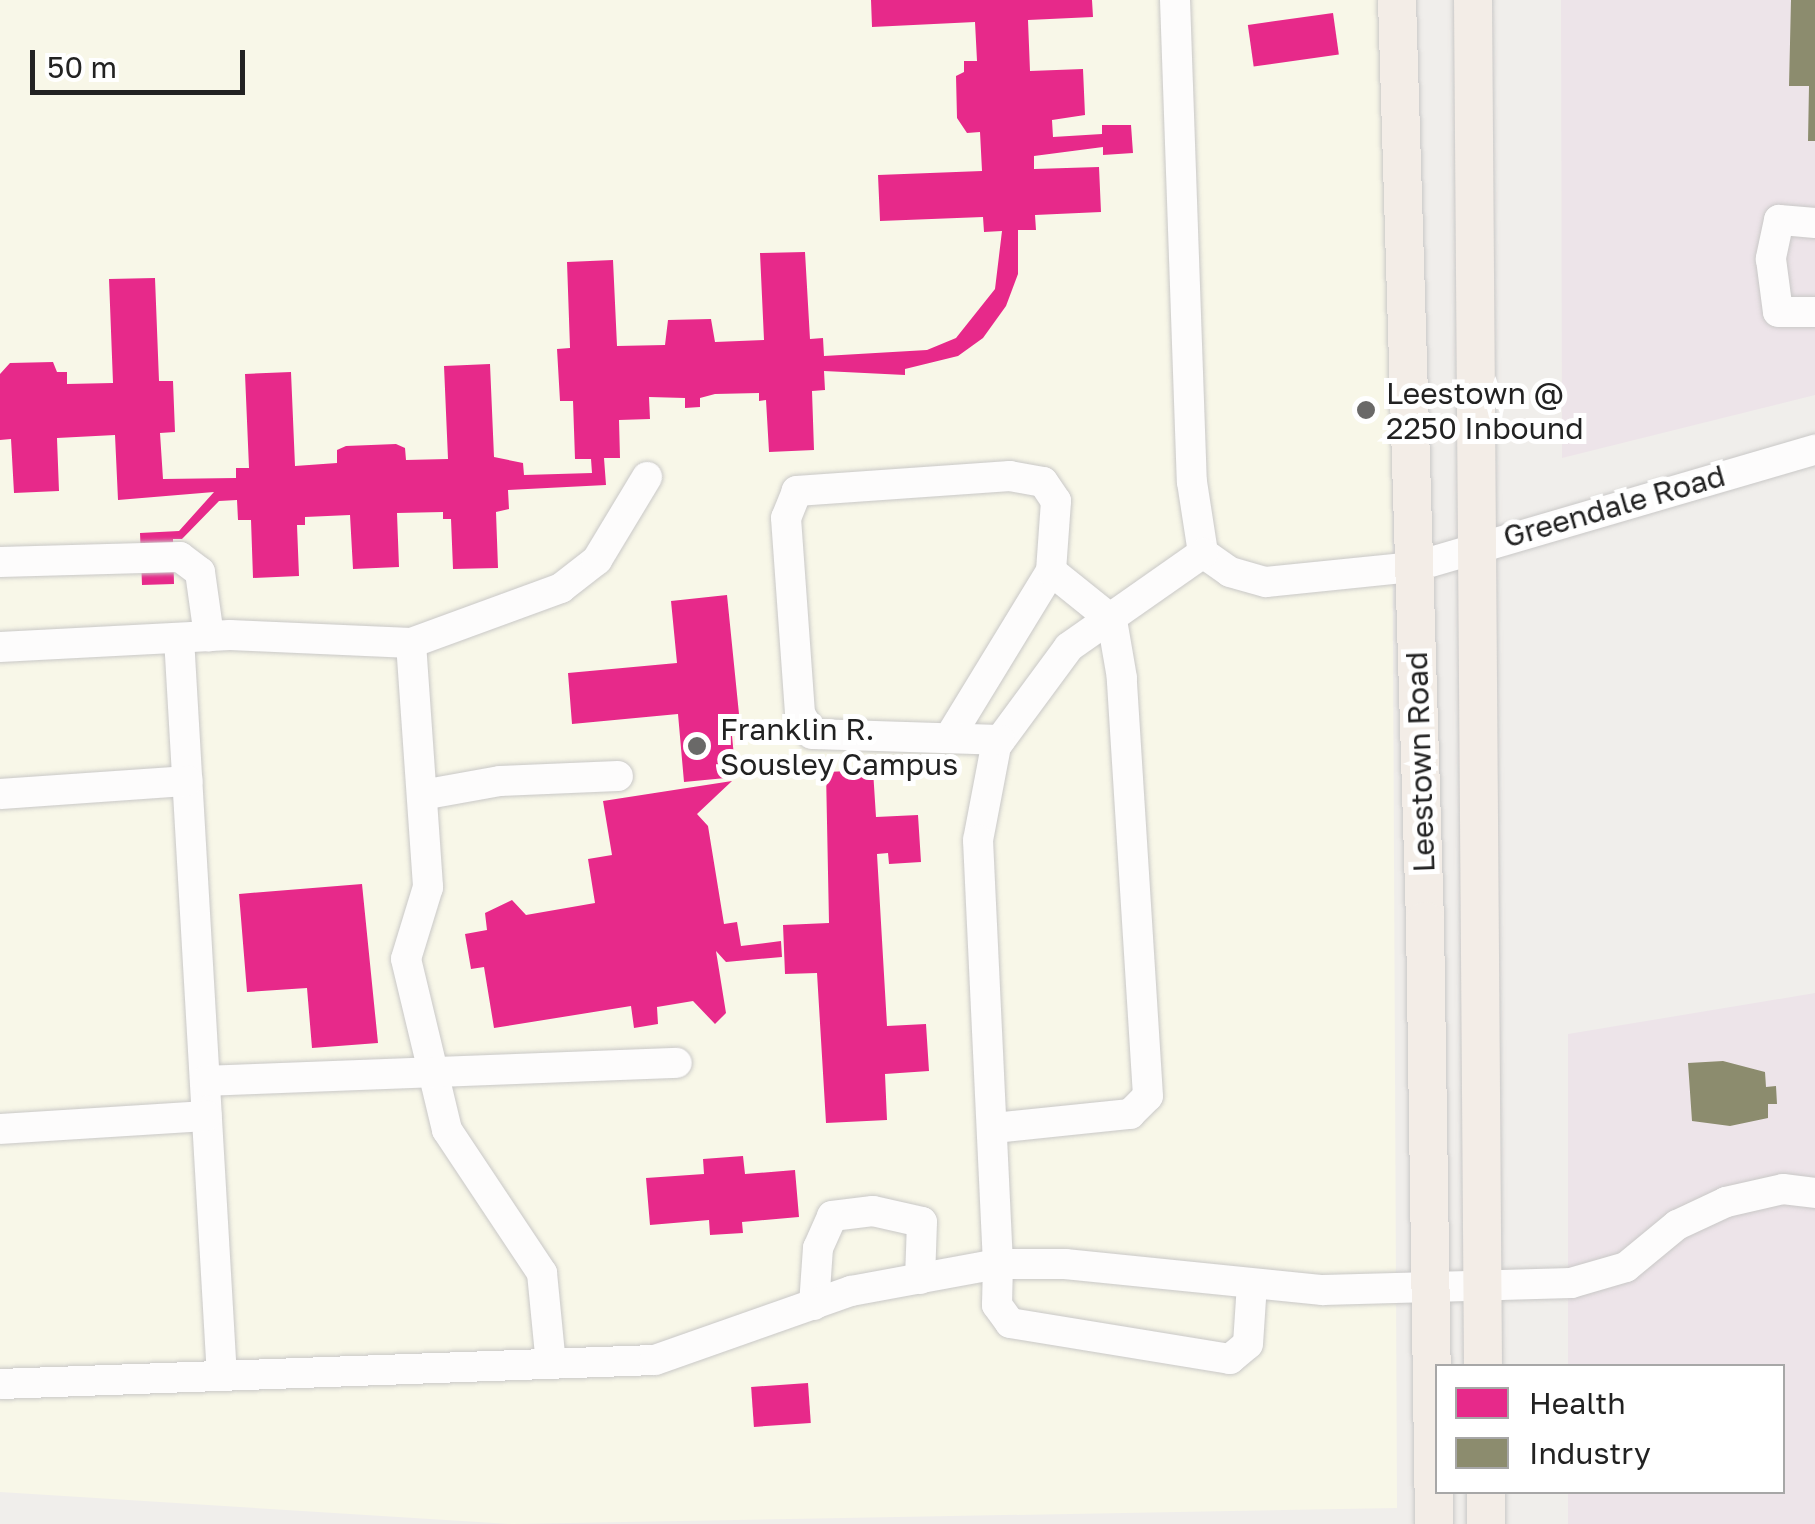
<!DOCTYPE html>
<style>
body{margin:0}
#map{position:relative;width:1815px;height:1524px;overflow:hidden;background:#f0eeeb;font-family:"Golos Text",sans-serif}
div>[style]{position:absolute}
.industrial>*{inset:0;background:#ede4e9}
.education>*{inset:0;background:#f8f7e8}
.health>*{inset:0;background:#e7298a;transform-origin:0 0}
.industry>*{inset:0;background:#8c8c6e}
.roads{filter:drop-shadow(0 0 2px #c9c8c7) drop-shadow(0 0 2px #c9c8c7)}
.minor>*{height:30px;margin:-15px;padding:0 15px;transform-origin:15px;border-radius:15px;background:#fdfcfc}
.major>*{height:38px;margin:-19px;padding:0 19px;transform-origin:19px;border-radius:19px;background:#f3ede7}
.dots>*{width:28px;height:28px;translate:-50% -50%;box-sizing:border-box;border:5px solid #fff;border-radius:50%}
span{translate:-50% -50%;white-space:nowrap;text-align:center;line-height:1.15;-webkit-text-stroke:10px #fff;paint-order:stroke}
.poi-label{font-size:30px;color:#222}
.left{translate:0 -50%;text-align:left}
.street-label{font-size:30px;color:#222}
.legend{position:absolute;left:1435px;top:1364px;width:350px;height:130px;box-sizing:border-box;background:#fff;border:2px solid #a7a7a7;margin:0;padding:12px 18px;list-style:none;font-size:30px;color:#222}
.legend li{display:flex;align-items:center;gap:20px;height:50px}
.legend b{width:50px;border:2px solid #a7a7a7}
.scale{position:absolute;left:30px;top:50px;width:215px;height:45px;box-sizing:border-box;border:5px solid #222;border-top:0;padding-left:12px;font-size:30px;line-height:35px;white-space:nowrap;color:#222;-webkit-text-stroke:8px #fff;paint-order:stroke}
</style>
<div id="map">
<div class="industrial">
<i style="clip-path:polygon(1561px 0,1815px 0,1815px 395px,1562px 458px)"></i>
<i style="clip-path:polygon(1815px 993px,1815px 1524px,1568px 1524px,1568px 1492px,1782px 1492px,1782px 1366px,1568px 1366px,1568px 1034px)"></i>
</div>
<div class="education">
<i style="clip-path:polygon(0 0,1390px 0,1397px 1508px,512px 1524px,0 1492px)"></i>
</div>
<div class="health">
<i style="clip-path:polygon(871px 0,1092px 0,1093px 17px,1028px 20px,1030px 71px,1083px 69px,1085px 115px,1052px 120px,1053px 137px,1102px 134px,1102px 125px,1131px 125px,1133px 153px,1103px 155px,1103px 147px,1034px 156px,1034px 169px,1099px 167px,1101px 212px,1035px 215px,1036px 230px,1018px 230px,1018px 274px,1006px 306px,983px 338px,958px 356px,905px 369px,905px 375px,824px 371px,825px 390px,812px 391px,814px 450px,769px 452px,766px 400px,759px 401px,759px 393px,715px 394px,700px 398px,700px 407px,685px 408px,685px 398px,649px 397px,650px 419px,619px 420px,620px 458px,604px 458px,606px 485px,508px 490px,509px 509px,496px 512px,498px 568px,453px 569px,451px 519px,443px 519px,443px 512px,397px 513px,399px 567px,353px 569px,350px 515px,305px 517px,305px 525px,297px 525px,299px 576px,253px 578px,251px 520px,238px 520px,237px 500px,219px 501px,182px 539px,173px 539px,174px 584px,142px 585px,140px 533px,179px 531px,214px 492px,118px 500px,115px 435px,57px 438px,59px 491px,14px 493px,11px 439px,0 440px,0 374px,10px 363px,53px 362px,57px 372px,67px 372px,67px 384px,113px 383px,109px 279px,155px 278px,159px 381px,173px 381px,175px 432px,160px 433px,163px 479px,236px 478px,236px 468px,249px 468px,245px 374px,291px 372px,295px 466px,337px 463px,337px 450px,346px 446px,396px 444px,405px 448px,406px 460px,448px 459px,444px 366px,490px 364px,494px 457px,523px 463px,524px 475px,592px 473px,591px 459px,575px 459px,573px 401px,560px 401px,557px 349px,570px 348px,567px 262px,613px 260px,617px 346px,665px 345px,668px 320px,711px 319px,715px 342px,764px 340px,760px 253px,805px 252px,810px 339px,823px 338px,824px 356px,927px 350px,956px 338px,995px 289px,1002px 231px,984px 232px,983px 217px,880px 221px,878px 175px,982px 171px,980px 132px,967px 133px,957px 118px,956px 76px,964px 72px,964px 61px,977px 61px,975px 22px,872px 27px)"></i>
<i style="left:1333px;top:13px;width:42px;height:86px;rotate:82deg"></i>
<i style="clip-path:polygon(727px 595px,739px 714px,730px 715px,736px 777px,684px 782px,678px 714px,572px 724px,568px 673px,677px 663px,671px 601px)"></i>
<i style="clip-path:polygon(873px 770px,876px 817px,918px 815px,921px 862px,889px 864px,888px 853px,877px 854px,887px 1026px,926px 1024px,929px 1071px,885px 1074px,887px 1120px,826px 1123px,817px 973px,785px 974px,783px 925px,829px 923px,826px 772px)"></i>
<i style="clip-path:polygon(732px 781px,697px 814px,708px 826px,724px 924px,737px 922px,741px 946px,781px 941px,782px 957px,726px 962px,716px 951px,726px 1013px,715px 1024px,693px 1001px,657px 1007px,658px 1024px,634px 1028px,631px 1006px,494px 1028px,484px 967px,471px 969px,465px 934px,487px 930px,485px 913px,512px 900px,526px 915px,595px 903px,588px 859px,612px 855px,603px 801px)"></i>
<i style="clip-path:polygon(362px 884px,378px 1043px,312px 1048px,307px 988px,247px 992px,239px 894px)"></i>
<i style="clip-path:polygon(743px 1156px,745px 1174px,795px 1170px,799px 1217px,742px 1222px,743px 1233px,710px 1235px,709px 1220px,650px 1225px,646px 1178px,704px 1174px,703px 1159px)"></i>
<i style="left:808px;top:1383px;width:40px;height:57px;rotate:86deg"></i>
</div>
<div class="industry">
<i style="clip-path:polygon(1791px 0,1815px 0,1815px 141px,1808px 141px,1809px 86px,1789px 86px)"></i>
<i style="clip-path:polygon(1723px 1061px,1765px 1072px,1766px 1087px,1776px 1086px,1777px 1104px,1768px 1104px,1768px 1118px,1730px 1126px,1692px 1121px,1688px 1063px)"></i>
</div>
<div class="roads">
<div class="minor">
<i style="left:1175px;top:0;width:482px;rotate:88deg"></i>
<i style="left:1192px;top:482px;width:72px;rotate:81.2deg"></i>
<i style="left:1203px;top:553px;width:33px;rotate:35deg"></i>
<i style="left:1230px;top:572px;width:37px;rotate:16deg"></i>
<i style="left:1266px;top:582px;width:149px;rotate:-5.8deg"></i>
<i style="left:1414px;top:567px;width:418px;rotate:-16.3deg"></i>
<i style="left:1815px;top:223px;width:36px;rotate:-175deg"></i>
<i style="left:1779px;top:220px;width:40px;rotate:102deg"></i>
<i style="left:1771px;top:259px;width:53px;rotate:82.5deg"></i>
<i style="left:1778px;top:312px;width:37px"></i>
<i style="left:1203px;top:553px;width:164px;rotate:145deg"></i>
<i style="left:1069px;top:647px;width:123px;rotate:126.4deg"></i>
<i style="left:996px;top:746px;width:96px;rotate:100.8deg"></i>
<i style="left:978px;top:840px;width:424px;rotate:87.3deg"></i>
<i style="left:998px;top:1264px;width:67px"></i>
<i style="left:1065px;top:1264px;width:259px;rotate:5.8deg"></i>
<i style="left:1323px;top:1290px;width:248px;rotate:-1.6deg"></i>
<i style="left:1571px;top:1283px;width:57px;rotate:-16.2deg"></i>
<i style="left:1626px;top:1267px;width:66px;rotate:-39.5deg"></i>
<i style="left:1677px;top:1225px;width:54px;rotate:-25.1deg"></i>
<i style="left:1726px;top:1202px;width:58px;rotate:-12.8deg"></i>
<i style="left:1783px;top:1189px;width:32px;rotate:7deg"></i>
<i style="left:0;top:562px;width:180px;rotate:-1.6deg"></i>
<i style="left:180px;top:557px;width:25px;rotate:37deg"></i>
<i style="left:200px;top:572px;width:65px;rotate:82deg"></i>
<i style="left:179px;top:638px;width:739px;rotate:86.67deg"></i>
<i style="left:411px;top:643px;width:245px;rotate:86deg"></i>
<i style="left:428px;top:887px;width:75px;rotate:107deg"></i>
<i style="left:406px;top:959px;width:176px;rotate:76.5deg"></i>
<i style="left:447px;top:1130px;width:172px;rotate:56.4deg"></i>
<i style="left:542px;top:1273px;width:91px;rotate:84.4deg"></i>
<i style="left:0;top:647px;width:230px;rotate:-3deg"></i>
<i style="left:230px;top:635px;width:181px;rotate:2.5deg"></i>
<i style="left:411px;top:643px;width:160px;rotate:-20.1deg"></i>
<i style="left:561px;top:588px;width:46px;rotate:-37.9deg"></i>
<i style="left:597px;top:560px;width:97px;rotate:-58.9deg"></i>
<i style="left:949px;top:738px;width:196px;rotate:-58.6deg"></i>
<i style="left:0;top:794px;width:188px;rotate:-4deg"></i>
<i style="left:422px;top:795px;width:79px;rotate:-10.2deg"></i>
<i style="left:500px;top:781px;width:118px;rotate:-2.4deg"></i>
<i style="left:205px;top:1081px;width:472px;rotate:-2.2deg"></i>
<i style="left:994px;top:1128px;width:137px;rotate:-5.9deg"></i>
<i style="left:1130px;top:1114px;width:25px;rotate:-45deg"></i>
<i style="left:1148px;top:1096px;width:419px;rotate:-93.6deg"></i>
<i style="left:1122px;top:678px;width:59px;rotate:-99.8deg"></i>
<i style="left:1112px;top:620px;width:78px;rotate:-141.2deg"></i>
<i style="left:1051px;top:571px;width:70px;rotate:-85.9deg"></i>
<i style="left:1056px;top:501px;width:23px;rotate:-124deg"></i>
<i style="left:1043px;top:482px;width:34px;rotate:-170deg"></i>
<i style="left:1010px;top:476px;width:214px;rotate:176deg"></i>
<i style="left:797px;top:491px;width:29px;rotate:112deg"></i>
<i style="left:786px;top:518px;width:196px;rotate:85.9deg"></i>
<i style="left:800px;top:714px;width:23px;rotate:59deg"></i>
<i style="left:812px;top:734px;width:188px;rotate:1.8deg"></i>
<i style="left:0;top:1129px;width:207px;rotate:-3.6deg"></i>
<i style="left:814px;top:1305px;width:57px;rotate:-86deg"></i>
<i style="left:818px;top:1248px;width:35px;rotate:-66deg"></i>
<i style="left:832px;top:1216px;width:41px;rotate:-7deg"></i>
<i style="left:873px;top:1211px;width:50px;rotate:12.7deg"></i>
<i style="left:922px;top:1222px;width:57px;rotate:92deg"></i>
<i style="left:0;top:1384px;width:655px;rotate:-2.1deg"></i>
<i style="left:655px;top:1360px;width:208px;rotate:-19.4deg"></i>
<i style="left:851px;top:1291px;width:149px;rotate:-10.4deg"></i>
<i style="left:998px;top:1264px;width:41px;rotate:91.4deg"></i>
<i style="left:997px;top:1305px;width:22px;rotate:54deg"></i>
<i style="left:1010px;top:1323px;width:223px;rotate:9.3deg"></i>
<i style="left:1230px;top:1359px;width:23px;rotate:-40deg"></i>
<i style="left:1248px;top:1344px;width:60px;rotate:-86.2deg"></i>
</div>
<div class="major">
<i style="left:1397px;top:0;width:921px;rotate:88.26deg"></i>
<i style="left:1425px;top:921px;width:603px;rotate:89.14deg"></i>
<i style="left:1473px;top:0;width:1366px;rotate:89.58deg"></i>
<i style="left:1486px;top:1492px;width:32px;rotate:90deg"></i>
</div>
</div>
<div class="dots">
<i style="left:1366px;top:410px;background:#6a6968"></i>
<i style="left:697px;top:746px;background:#6a6968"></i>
</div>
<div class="poi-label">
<span class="left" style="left:1386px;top:410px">Leestown @<br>2250 Inbound</span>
<span class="left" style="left:720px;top:746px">Franklin R.<br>Sousley Campus</span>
</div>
<div class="street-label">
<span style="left:1614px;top:506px;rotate:-16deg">Greendale Road</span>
<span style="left:1420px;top:762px;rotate:-92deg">Leestown Road</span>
</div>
<ul class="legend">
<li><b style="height:28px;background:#e7298a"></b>Health</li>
<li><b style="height:28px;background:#8c8c6e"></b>Industry</li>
</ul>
<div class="scale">50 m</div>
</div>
